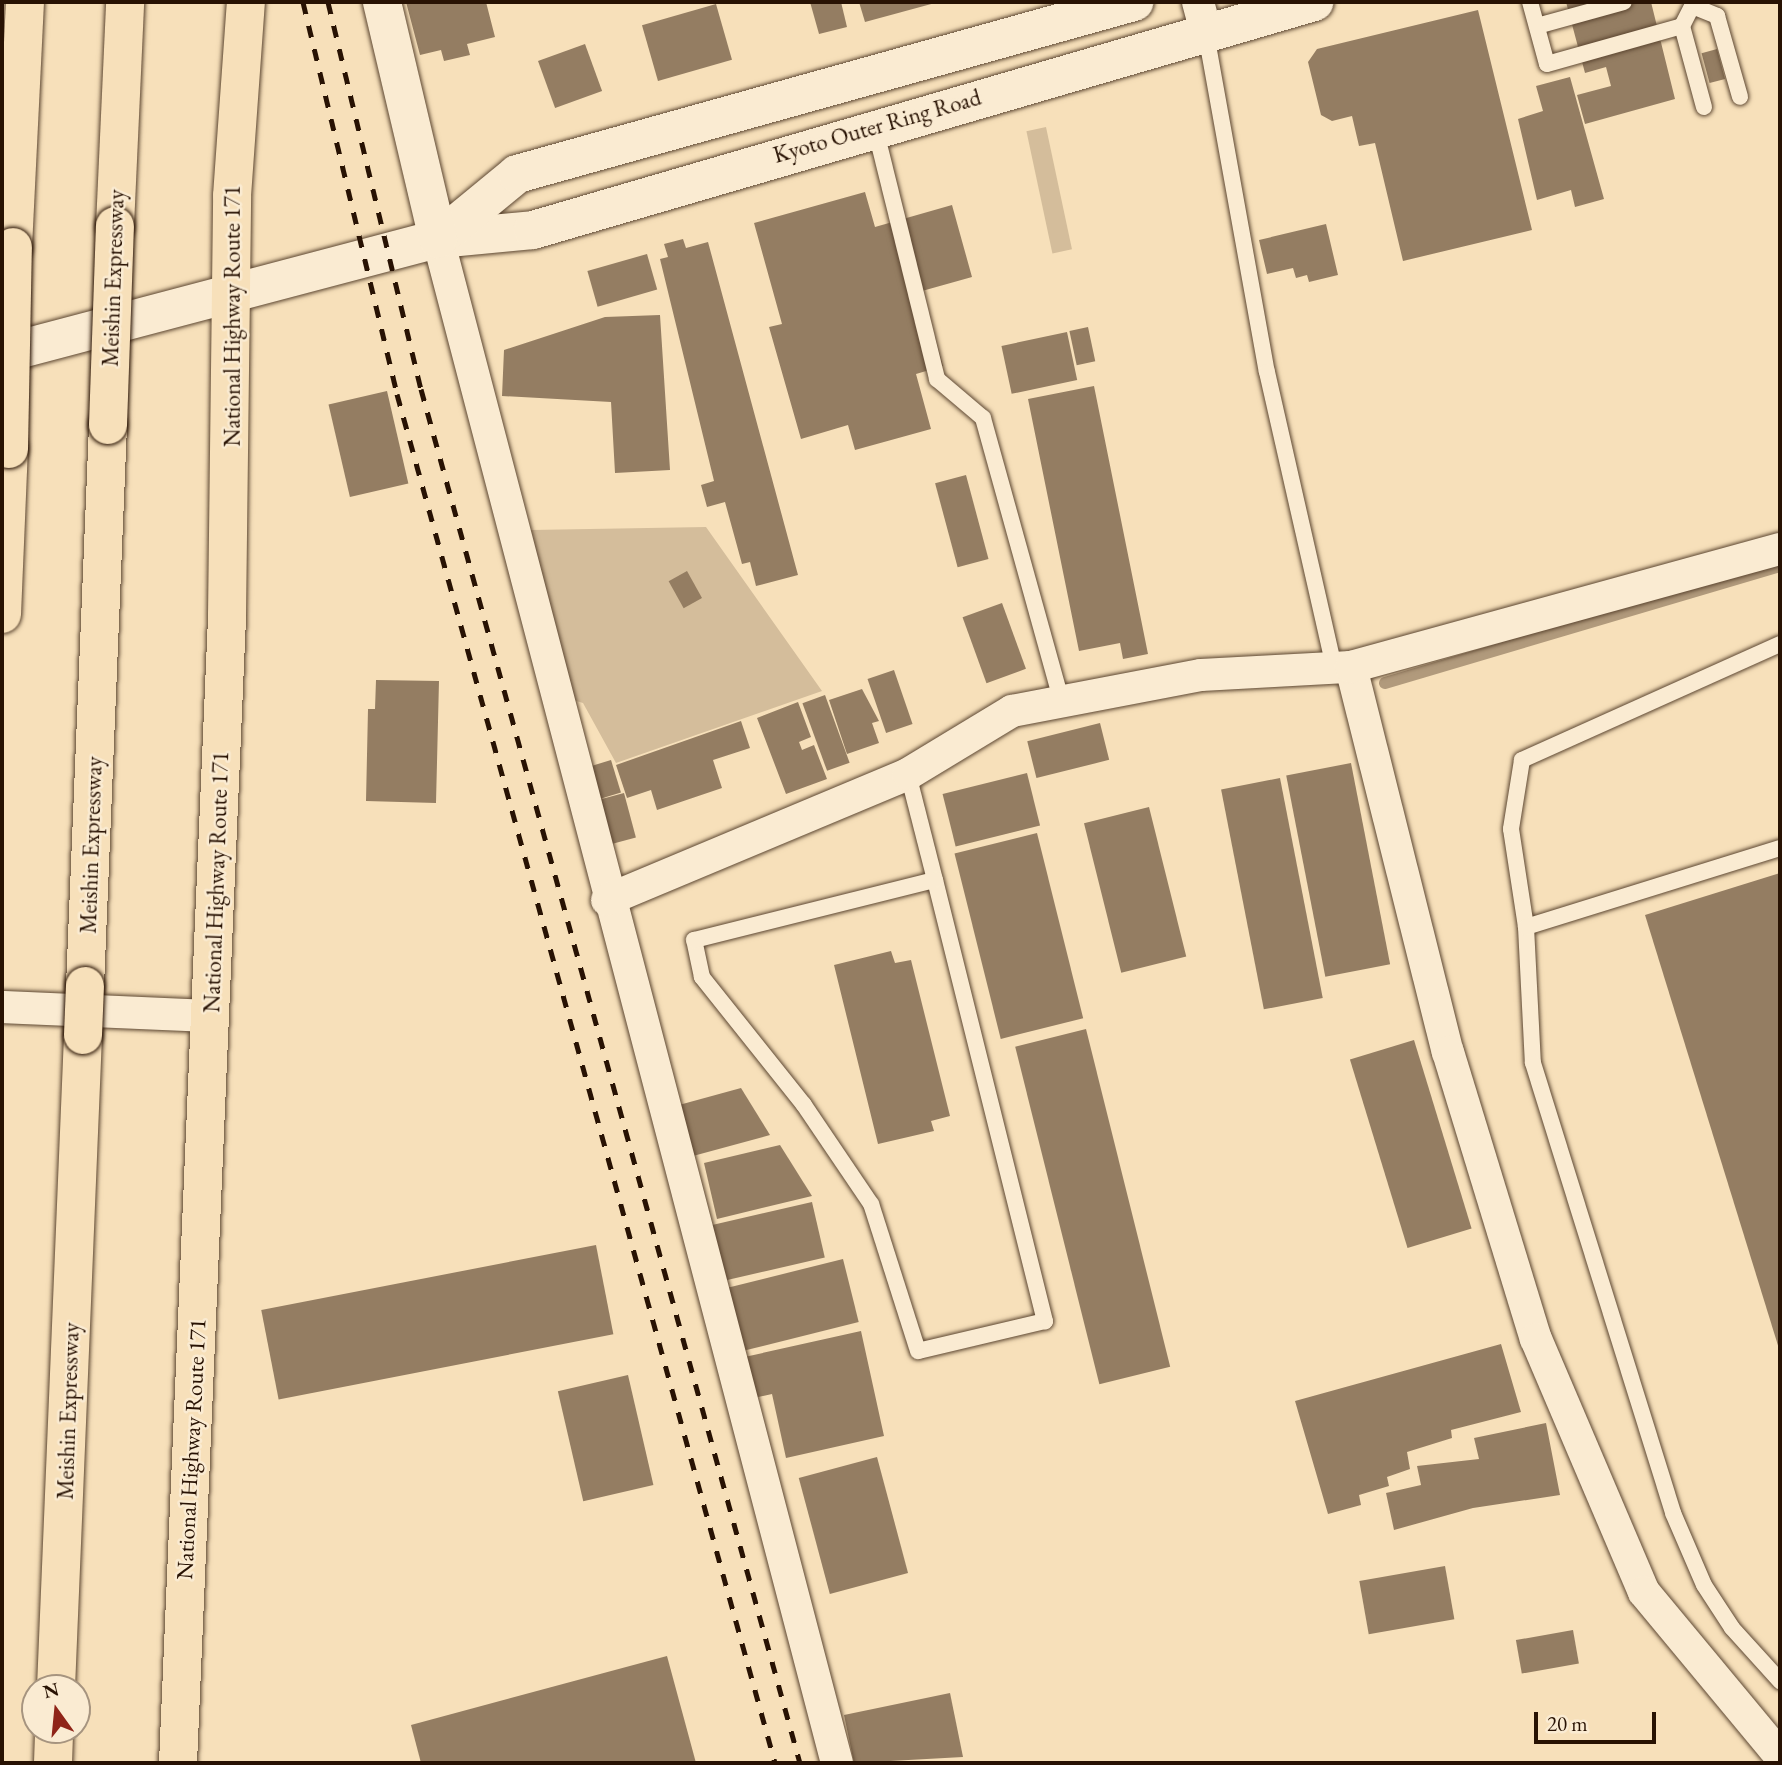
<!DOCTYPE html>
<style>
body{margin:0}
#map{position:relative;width:1782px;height:1765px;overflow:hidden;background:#f7e0ba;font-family:"EB Garamond",serif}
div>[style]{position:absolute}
.green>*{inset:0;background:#d4bd9b;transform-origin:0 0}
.stream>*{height:12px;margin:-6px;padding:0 6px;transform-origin:6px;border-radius:6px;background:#b19a7c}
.building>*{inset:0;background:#947d62;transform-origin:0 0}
.roads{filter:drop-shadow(0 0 2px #5c4631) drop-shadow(0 0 2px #5c4631)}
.service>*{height:16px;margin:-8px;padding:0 8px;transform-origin:8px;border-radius:8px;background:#faebd2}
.minor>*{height:32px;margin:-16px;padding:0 16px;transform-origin:16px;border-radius:16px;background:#faebd2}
.tertiary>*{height:38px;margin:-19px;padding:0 19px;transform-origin:19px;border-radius:19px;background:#faebd2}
.secondary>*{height:38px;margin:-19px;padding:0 19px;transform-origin:19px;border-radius:19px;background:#faebd2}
.trunk>*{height:38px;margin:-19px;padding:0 19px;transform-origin:19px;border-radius:19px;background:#f7e0ba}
.motorway>*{height:38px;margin:-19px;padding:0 19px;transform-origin:19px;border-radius:19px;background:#f7e0ba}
.rail>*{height:5px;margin-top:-2.5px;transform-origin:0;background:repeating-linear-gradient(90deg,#281203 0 12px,transparent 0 24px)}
.bridges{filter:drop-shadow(0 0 2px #281203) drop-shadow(0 0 2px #281203)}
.motorway-bridge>*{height:38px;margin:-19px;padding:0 19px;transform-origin:19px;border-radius:19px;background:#f7e0ba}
span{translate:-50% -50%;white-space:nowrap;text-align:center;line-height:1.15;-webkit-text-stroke:5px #faebd2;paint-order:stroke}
.street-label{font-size:23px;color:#281203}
.frame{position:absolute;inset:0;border:4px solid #281203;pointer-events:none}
.north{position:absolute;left:21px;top:1674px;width:70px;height:70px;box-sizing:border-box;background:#faebd2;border:2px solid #a6947f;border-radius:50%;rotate:345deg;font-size:19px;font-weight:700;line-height:28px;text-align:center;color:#281203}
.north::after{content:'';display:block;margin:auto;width:24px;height:32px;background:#8f2418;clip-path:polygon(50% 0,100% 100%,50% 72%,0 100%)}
.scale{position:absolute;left:1534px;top:1712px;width:122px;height:32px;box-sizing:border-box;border:4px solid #281203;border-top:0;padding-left:9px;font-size:21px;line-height:24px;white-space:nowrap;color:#281203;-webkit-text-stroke:5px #faebd2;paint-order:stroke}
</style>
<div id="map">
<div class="green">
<i style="left:1046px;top:127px;width:125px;height:20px;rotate:78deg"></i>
<i style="clip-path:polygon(706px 527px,822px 691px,616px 763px,583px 703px,573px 700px,531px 530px)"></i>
</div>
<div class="stream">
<i style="left:1385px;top:683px;width:412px;rotate:-16.5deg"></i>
</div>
<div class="building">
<i style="clip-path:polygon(406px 2px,486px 2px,495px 37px,467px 44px,470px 55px,444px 61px,441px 50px,420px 55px)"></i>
<i style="clip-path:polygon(810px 2px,841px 2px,847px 27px,819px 34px)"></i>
<i style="clip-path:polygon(859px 2px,935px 2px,935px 3px,865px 22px)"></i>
<i style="clip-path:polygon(1566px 2px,1651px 2px,1675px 99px,1585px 124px,1577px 95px,1611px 86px,1606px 67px,1585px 73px)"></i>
<i style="left:716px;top:4px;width:58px;height:77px;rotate:74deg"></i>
<i style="clip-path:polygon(1478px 10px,1532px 230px,1403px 261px,1375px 143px,1359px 146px,1352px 116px,1332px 121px,1321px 115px,1308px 62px,1317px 49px)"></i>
<i style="left:585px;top:44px;width:50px;height:50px;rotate:70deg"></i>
<i style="left:1717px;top:49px;width:31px;height:16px;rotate:75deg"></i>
<i style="clip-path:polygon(1570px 77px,1604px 199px,1575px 207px,1571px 190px,1537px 200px,1518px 119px,1543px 111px,1536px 86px)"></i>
<i style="clip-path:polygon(865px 192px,875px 227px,952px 205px,972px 277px,922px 291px,943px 366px,916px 374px,931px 429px,855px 450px,848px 425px,801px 439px,769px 327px,782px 324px,754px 223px)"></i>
<i style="clip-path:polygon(1326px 224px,1338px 275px,1309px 282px,1307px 275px,1296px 278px,1293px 268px,1267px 274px,1259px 240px)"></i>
<i style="clip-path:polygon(683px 239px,686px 248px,708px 242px,798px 575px,756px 586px,750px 562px,742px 564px,725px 502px,707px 507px,701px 485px,714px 481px,660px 259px,668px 257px,664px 244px)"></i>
<i style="left:647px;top:254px;width:37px;height:62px;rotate:74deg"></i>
<i style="clip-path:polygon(660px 315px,670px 470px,615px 473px,611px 402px,502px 396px,504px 350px,605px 317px)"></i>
<i style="left:1088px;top:327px;width:35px;height:19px;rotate:78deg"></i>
<i style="left:1067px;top:332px;width:49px;height:67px;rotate:78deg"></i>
<i style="clip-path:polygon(1094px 386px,1148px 654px,1123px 659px,1120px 643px,1079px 651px,1028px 399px)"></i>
<i style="left:387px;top:391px;width:95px;height:60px;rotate:77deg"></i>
<i style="left:966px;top:475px;width:87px;height:32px;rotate:75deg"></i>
<i style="left:687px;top:571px;width:31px;height:21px;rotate:61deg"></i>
<i style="left:1002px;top:603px;width:70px;height:42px;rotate:70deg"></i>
<i style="left:894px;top:670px;width:57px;height:28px;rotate:71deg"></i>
<i style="clip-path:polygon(376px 680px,439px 681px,436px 803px,366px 801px,368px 709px,375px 709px)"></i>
<i style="clip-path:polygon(862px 689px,879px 721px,872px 723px,879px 743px,847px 754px,829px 700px)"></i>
<i style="left:825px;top:695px;width:72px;height:24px;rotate:70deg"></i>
<i style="clip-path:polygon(798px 702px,811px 737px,799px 742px,802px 750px,814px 745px,827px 779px,786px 794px,757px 718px)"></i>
<i style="clip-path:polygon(741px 721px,750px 748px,713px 760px,722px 788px,657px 810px,651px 790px,627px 798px,616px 765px)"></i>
<i style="left:1100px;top:723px;width:38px;height:75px;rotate:76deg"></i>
<i style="left:611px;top:760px;width:34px;height:23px;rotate:73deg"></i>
<i style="left:1351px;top:763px;width:205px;height:66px;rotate:79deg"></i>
<i style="left:1027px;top:773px;width:54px;height:87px;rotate:76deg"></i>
<i style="left:1280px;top:778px;width:224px;height:60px;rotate:79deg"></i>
<i style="left:624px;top:793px;width:46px;height:27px;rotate:75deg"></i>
<i style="left:1149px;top:807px;width:154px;height:67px;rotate:76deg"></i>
<i style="left:1037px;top:833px;width:191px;height:85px;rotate:76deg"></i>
<i style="clip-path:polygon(1780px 873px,1780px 1352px,1645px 915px)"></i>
<i style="clip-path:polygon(891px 951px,895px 963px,911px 960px,950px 1116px,931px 1121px,934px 1131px,878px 1144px,834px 965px)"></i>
<i style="left:1086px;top:1029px;width:348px;height:73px;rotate:76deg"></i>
<i style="left:1414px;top:1040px;width:197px;height:67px;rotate:73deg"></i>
<i style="clip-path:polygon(741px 1088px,770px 1135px,693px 1156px,679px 1105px)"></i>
<i style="clip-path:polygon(780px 1145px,812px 1196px,717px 1219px,704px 1163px)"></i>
<i style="left:812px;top:1202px;width:57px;height:109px;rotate:77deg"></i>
<i style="left:596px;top:1245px;width:91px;height:341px;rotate:79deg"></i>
<i style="left:843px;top:1259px;width:65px;height:123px;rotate:76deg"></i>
<i style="clip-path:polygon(861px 1331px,884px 1436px,786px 1458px,772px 1394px,749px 1399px,740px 1358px)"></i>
<i style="clip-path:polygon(1501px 1344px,1521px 1412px,1451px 1430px,1452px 1438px,1407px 1452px,1410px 1469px,1387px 1477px,1389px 1486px,1359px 1495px,1361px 1505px,1328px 1514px,1295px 1401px)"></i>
<i style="left:628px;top:1375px;width:113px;height:72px;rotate:77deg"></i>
<i style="clip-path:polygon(1546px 1423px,1560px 1495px,1473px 1508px,1394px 1530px,1386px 1493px,1421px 1485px,1417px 1466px,1479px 1459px,1474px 1438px)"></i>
<i style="left:877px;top:1457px;width:120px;height:81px;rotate:75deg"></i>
<i style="left:1445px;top:1566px;width:54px;height:87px;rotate:80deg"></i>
<i style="left:1573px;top:1630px;width:34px;height:58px;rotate:80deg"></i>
<i style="clip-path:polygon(667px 1656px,696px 1763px,421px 1763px,411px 1725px)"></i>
<i style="clip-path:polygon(950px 1693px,963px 1757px,854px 1763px,844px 1715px)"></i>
</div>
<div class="roads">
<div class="service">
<i style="left:1530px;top:2px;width:64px;rotate:74.7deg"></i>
<i style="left:1547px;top:64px;width:140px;rotate:-15.7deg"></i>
<i style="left:1682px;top:26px;width:27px;rotate:-63deg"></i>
<i style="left:1695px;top:7px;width:24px;rotate:22deg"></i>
<i style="left:1717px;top:16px;width:84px;rotate:74.1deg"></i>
<i style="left:1537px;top:26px;width:90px;rotate:-15.4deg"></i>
<i style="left:1682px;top:26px;width:84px;rotate:74.8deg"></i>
<i style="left:1206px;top:34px;width:343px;rotate:79.8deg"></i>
<i style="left:1267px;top:372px;width:303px;rotate:77.2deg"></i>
<i style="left:875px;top:128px;width:259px;rotate:76.1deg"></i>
<i style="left:937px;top:379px;width:60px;rotate:40.3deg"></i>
<i style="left:983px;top:418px;width:295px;rotate:74.5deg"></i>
<i style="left:1780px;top:644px;width:283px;rotate:155.8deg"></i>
<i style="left:1522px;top:760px;width:70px;rotate:99.1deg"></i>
<i style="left:1511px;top:829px;width:99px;rotate:81.3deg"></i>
<i style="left:1526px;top:927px;width:136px;rotate:87.1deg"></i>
<i style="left:1533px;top:1063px;width:471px;rotate:72.7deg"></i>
<i style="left:1673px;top:1513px;width:78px;rotate:66.7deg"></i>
<i style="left:1704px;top:1585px;width:51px;rotate:56.9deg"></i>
<i style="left:1732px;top:1628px;width:72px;rotate:47.8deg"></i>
<i style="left:908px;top:774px;width:109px;rotate:75.7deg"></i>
<i style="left:935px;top:880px;width:455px;rotate:76deg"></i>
<i style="left:1045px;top:1321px;width:130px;rotate:166.7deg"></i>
<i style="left:918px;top:1351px;width:154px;rotate:-107.7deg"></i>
<i style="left:871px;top:1204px;width:120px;rotate:-124.1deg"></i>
<i style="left:804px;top:1105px;width:164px;rotate:-128.6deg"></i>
<i style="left:702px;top:977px;width:38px;rotate:-102deg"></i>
<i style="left:694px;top:940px;width:248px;rotate:-14deg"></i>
<i style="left:1526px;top:927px;width:266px;rotate:-17.3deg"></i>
</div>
<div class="minor">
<i style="left:1198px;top:2px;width:31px;rotate:75deg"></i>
<i style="left:438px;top:239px;width:1575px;rotate:75.33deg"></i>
<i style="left:1351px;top:667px;width:397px;rotate:75.9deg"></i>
<i style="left:1448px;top:1052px;width:300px;rotate:73deg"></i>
<i style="left:1536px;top:1339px;width:275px;rotate:66.9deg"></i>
<i style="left:1644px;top:1592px;width:213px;rotate:50.3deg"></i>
<i style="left:607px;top:900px;width:326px;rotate:-22.7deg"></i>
<i style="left:908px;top:774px;width:122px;rotate:-31.2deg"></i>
<i style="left:1012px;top:711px;width:192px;rotate:-10.8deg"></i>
<i style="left:1201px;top:675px;width:150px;rotate:-3.1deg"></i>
<i style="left:1351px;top:667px;width:445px;rotate:-15.4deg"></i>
<i style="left:2px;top:1007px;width:209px;rotate:2.5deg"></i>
</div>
<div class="tertiary">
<i style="left:438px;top:239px;width:95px;rotate:-5.4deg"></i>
<i style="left:533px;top:230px;width:814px;rotate:-16.27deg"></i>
<i style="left:438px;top:239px;width:102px;rotate:-39.4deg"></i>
<i style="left:517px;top:174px;width:641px;rotate:-15.58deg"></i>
</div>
<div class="secondary">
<i style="left:2px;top:354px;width:451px;rotate:-14.8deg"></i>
<i style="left:438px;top:239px;width:244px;rotate:-103.3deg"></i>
</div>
<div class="trunk">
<i style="left:178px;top:1763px;width:1148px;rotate:-87.55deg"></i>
<i style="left:227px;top:616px;width:420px;rotate:-89.3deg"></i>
<i style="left:232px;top:196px;width:195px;rotate:-85.9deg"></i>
</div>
<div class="motorway">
<i style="left:115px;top:226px;width:224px;rotate:-87.4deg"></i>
<i style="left:13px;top:247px;width:245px;rotate:-87.2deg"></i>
<i style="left:2px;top:614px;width:165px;rotate:-87.6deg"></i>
<i style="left:85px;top:986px;width:561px;rotate:-87.65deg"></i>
<i style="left:56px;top:1688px;width:654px;rotate:-87.63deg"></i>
<i style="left:53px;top:1763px;width:33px;rotate:-88deg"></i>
</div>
</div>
<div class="rail">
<i style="left:303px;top:2px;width:403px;rotate:76.5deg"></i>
<i style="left:397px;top:394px;width:1420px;rotate:74.56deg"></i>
<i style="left:328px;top:2px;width:398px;rotate:76.5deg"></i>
<i style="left:421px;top:389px;width:1425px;rotate:74.58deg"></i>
</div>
<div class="bridges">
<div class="motorway-bridge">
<i style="left:108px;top:425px;width:199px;rotate:-88deg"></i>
<i style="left:9px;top:449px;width:202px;rotate:-88.9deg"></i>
<i style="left:83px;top:1035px;width:49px;rotate:-87.7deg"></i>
</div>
</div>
<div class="street-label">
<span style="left:877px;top:126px;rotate:-16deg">Kyoto Outer Ring Road</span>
<span style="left:113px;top:278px;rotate:-88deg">Meishin Expressway</span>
<span style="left:232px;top:316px;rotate:-90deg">National Highway Route 171</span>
<span style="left:91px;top:845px;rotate:-88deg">Meishin Expressway</span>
<span style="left:216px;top:882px;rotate:-88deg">National Highway Route 171</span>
<span style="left:68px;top:1411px;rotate:-88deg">Meishin Expressway</span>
<span style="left:191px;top:1449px;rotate:-87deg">National Highway Route 171</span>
</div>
<div class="frame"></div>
<div class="north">N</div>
<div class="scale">20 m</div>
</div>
